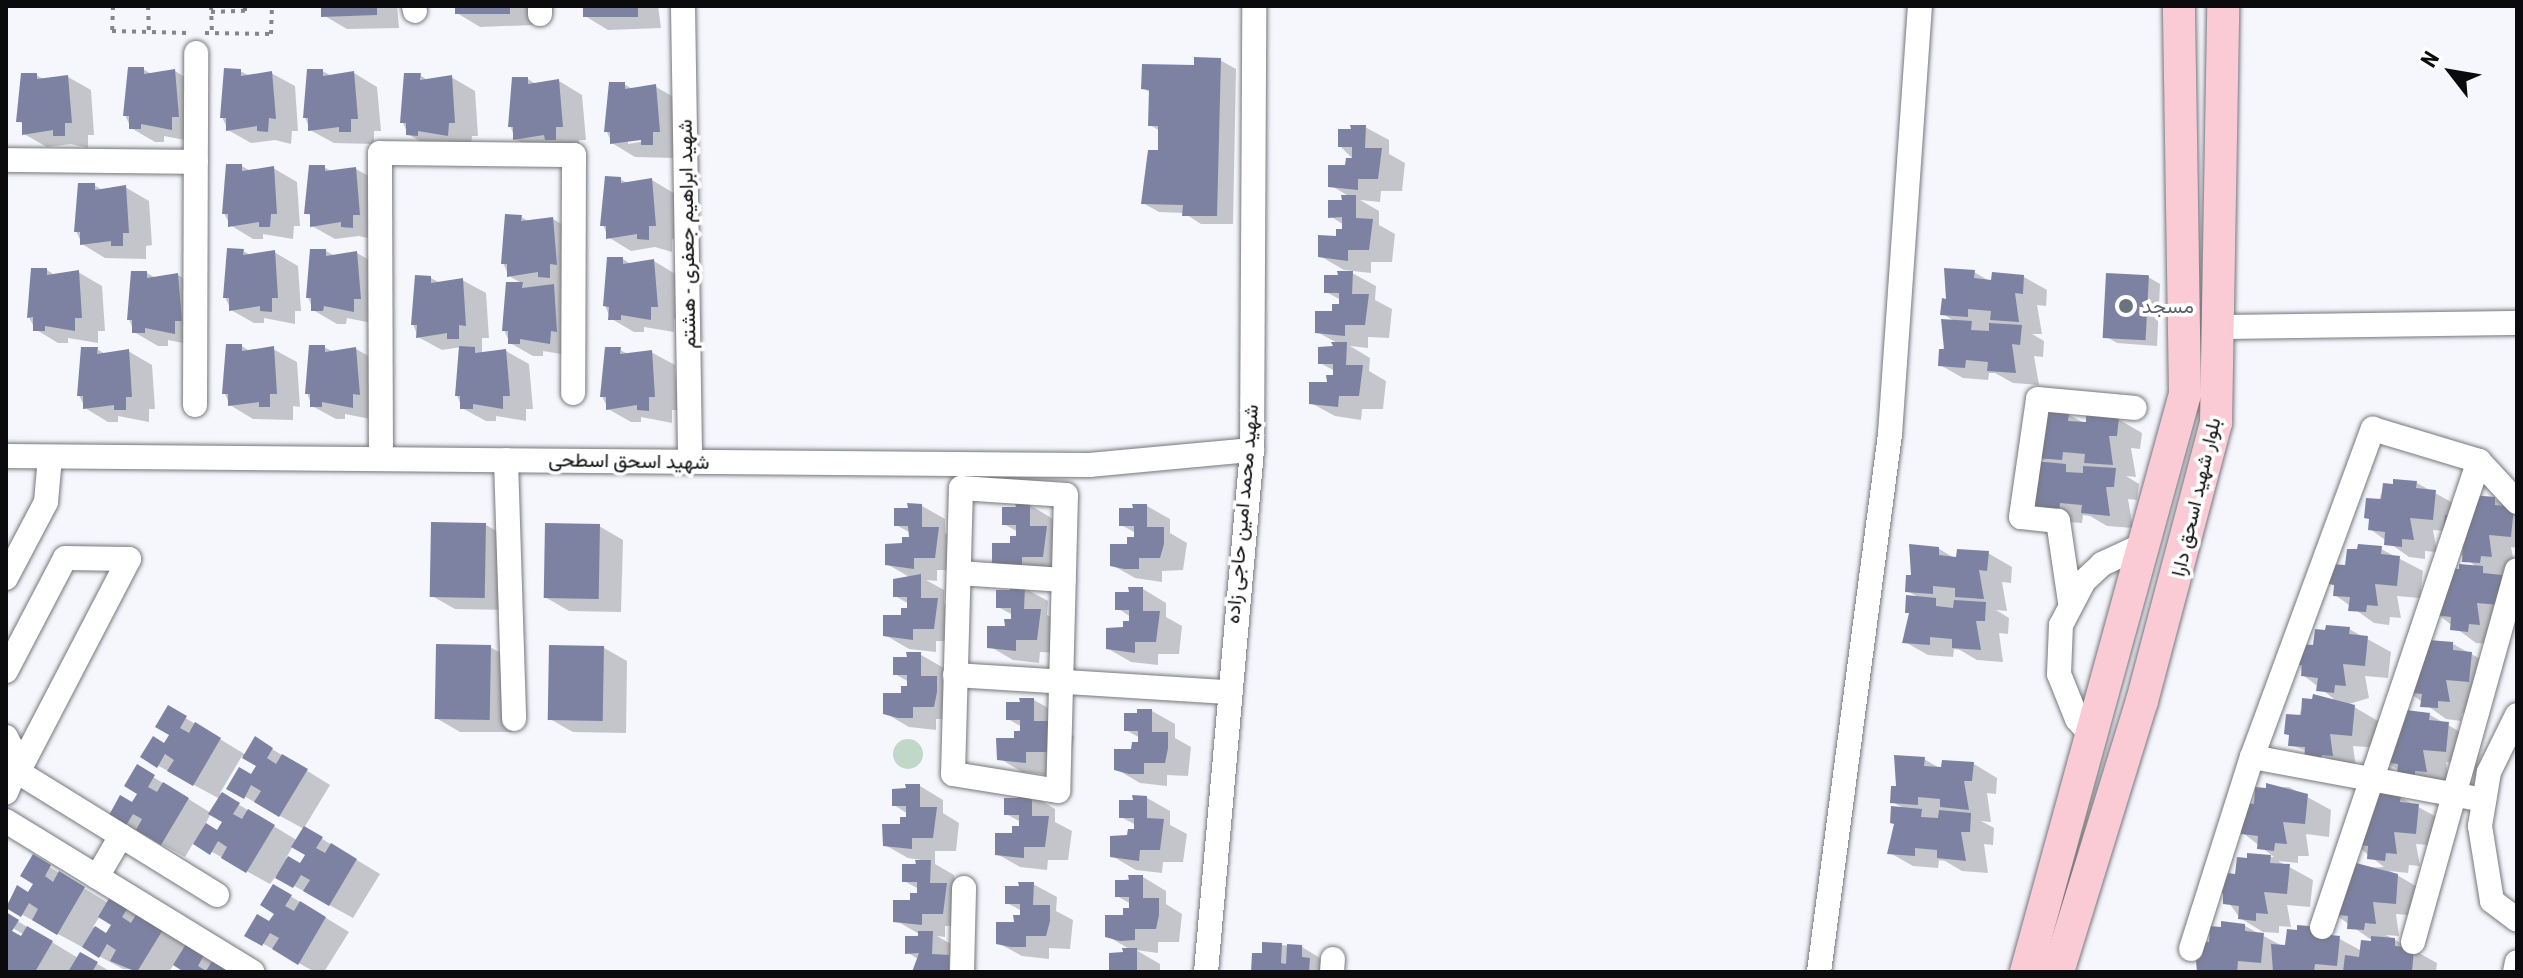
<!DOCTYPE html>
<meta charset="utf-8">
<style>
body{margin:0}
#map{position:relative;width:2523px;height:978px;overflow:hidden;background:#f5f7fd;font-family:"Roboto Condensed",Vazirmatn,sans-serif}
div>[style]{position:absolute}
.green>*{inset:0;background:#c1d8c8}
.round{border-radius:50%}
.shadow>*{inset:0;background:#0003}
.building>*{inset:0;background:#7d82a3;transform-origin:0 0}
.path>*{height:4px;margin-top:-2px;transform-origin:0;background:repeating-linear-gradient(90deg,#85868a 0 4px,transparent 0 10px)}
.roads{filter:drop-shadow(0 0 2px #76777c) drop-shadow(0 0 2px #76777c)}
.minor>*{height:24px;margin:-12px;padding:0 12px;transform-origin:12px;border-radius:12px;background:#fff}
.major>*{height:32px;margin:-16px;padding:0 16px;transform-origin:16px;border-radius:16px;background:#facbd4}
.dots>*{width:22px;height:22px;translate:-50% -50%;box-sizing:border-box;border:4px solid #fff;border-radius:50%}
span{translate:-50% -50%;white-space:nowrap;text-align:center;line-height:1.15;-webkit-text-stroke:7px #fff;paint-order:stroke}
.street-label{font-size:20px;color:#0b0b0d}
.worship-label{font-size:20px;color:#5b616d}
.left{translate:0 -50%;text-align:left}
.frame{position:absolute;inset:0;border:8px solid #0b0b0d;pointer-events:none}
.north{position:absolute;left:2411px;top:32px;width:80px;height:80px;-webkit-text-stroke:6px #fff;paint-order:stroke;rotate:301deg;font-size:22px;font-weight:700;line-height:32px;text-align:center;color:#0b0b0d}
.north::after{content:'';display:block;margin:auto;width:28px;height:36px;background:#0b0b0d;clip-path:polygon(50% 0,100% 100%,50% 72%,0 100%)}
</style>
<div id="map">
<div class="green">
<i class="round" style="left:893px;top:739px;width:30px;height:30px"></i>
</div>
<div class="shadow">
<i style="clip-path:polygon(328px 6px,397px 6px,399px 28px,347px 29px,323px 15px)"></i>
<i style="clip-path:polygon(457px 6px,531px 6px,533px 25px,480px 27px,457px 13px)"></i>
<i style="clip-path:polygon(590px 6px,658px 6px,661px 28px,608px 30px,585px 16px)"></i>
<i style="clip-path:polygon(1220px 60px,1236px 69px,1233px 224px,1201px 224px,1184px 213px,1159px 212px,1143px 203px,1160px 152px,1160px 131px,1150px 125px,1151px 93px,1143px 88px)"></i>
<i style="clip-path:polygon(143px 69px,153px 75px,175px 71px,198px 85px,195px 142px,164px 136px,164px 142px,155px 142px,131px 128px,125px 115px)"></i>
<i style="clip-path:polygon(240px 71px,250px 76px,271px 73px,295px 86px,298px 131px,292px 131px,291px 144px,275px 140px,251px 143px,228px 130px,222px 117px)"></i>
<i style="clip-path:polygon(322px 71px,332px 76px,354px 73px,377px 87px,381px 131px,374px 131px,374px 144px,334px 143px,310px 130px,305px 117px)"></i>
<i style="clip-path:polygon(36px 75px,45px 80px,68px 77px,91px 90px,94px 135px,88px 135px,88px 148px,71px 144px,47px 147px,24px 134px,24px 124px,18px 121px)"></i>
<i style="clip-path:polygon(420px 75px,429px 81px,451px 77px,475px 91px,478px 136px,472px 136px,471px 148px,431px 148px,408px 134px,402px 121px)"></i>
<i style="clip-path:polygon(528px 79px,537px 85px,559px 81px,582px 95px,586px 140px,579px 140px,579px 153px,539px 152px,515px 139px,510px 125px)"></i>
<i style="clip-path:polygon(evenodd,624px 84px,634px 90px,656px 87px,679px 100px,676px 158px,635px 157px,612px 143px,606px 130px,624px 84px,651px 136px,651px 140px,628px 144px,628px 140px,651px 136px)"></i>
<i style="clip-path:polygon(1365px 127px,1389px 140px,1389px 154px,1405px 163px,1402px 191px,1381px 191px,1380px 202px,1360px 200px,1379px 211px,1379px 225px,1395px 234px,1392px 262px,1371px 262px,1371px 273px,1344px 270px,1320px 256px,1344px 231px,1344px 225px,1330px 216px,1330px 202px,1352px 198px,1330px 185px,1354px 160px,1340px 146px)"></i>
<i style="clip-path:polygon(242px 166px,252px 172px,273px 168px,297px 182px,300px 226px,294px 226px,293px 239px,263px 234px,263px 239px,253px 239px,230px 225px,224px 213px)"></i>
<i style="clip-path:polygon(324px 167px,333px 172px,356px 169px,379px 182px,376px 240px,359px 236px,335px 239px,312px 226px,312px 216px,306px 213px)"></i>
<i style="clip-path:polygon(620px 179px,629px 184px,652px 180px,675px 194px,678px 239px,672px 239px,672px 252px,655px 247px,631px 251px,608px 237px,603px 225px)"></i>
<i style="clip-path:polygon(94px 185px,104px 191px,125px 187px,149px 201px,152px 245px,146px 246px,146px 259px,105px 258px,82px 244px,76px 231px)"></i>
<i style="clip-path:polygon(521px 217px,530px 222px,553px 219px,576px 232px,573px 290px,560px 290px,577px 299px,573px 356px,543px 351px,543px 356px,533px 356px,510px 343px,504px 330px,508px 284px,523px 284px,509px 276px,503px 263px)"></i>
<i style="clip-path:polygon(243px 251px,252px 256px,274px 252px,298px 266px,301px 311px,295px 311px,295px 324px,264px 318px,264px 323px,254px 323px,231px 310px,225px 297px)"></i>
<i style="clip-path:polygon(326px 251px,335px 256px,357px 253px,380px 266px,377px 324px,347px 318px,346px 324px,337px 324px,313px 310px,308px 297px)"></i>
<i style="clip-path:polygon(623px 259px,632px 265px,654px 261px,677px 275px,681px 319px,674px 319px,674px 332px,644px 327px,644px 332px,634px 332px,610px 318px,605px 305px)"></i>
<i style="clip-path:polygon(47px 270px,56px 276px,78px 272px,102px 286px,105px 331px,98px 331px,98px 343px,68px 338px,68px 343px,58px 343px,35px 329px,29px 317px)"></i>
<i style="clip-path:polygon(1946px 270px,1974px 272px,1993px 283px,2024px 277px,2047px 290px,2046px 306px,2037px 305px,2042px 334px,2032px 334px,2044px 341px,2043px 357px,2034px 356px,2039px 385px,2013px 383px,1995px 373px,1989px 373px,1988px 380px,1963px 378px,1940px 365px,1946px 337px,1943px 321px,1956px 322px,1943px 314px,1949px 287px)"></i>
<i style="clip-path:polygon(147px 273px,156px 278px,178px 275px,201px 289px,198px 346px,168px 340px,168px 346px,158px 346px,134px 332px,129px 319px)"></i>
<i style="clip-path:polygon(1352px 273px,1376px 286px,1375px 300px,1392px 309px,1389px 338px,1368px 337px,1368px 348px,1350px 346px,1370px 358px,1369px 371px,1386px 381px,1383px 409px,1362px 409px,1361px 420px,1335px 416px,1311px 403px,1335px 377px,1335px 371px,1320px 363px,1341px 345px,1317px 332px,1341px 306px,1341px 300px,1326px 292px)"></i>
<i style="clip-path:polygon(2148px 277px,2160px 284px,2157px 346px,2117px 343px,2105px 336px)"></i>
<i style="clip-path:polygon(431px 278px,440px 283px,462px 280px,486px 293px,489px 338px,482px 338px,482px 353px,506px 351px,529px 364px,533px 409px,526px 409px,526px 421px,496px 416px,496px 421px,486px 421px,462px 408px,457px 395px,461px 347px,442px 350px,418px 337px,413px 324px)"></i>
<i style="clip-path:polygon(242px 346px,251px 352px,273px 349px,297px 362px,300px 407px,293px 406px,293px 420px,253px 419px,230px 405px,224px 392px)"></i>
<i style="clip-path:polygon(324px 347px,334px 352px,356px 349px,379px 362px,376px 420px,345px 414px,345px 419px,336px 419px,312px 406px,307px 393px)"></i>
<i style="clip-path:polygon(97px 349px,107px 355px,128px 351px,152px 365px,155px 409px,149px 409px,149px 422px,118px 416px,118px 422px,108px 422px,85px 408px,79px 395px)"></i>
<i style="clip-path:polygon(620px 350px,630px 355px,651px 352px,675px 365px,678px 410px,672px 410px,672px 423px,641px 417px,641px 422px,631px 422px,608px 409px,602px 396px)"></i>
<i style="clip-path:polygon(2068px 414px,2087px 425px,2118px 419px,2142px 433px,2140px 449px,2131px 448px,2136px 477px,2126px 476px,2139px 484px,2137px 500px,2128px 499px,2133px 528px,2107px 526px,2090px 516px,2083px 515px,2082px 523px,2057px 521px,2036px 478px,2050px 464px,2037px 457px)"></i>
<i style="clip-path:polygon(2417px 483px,2462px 508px,2495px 499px,2517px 511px,2517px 548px,2511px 547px,2515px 569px,2504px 568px,2503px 578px,2517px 586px,2517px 617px,2499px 615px,2491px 644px,2476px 643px,2437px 614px,2478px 568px,2449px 546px,2445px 531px,2433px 530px,2437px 552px,2425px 551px,2425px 559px,2409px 557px,2370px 529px,2384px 485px)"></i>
<i style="clip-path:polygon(1030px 505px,1053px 519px,1053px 532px,1069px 542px,1066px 570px,1018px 577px,1012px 545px,1018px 532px,1004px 524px)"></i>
<i style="clip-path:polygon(922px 506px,945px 519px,945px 533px,962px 542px,958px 570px,937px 570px,937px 581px,926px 580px,944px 590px,944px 604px,961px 613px,957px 641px,936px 641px,936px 652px,909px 649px,885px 635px,909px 610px,909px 604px,895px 596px,911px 578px,887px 564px,911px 539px,911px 533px,896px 525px,896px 510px)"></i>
<i style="clip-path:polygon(1147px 506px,1170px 519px,1170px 533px,1187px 543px,1183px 570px,1162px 571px,1162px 582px,1135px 578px,1112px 565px,1136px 539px,1136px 533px,1121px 525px)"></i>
<i style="clip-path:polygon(486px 525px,509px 538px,508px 610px,455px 609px,432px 596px)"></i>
<i style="clip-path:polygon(599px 526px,623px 540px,621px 612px,569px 611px,545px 597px)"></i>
<i style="clip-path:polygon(1911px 547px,1939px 549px,1958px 560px,1988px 553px,2012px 567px,2011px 583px,2002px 582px,2007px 611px,1996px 610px,2009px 618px,2008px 634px,1999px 633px,2003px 662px,1977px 660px,1960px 650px,1954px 649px,1953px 657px,1928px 655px,1905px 642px,1911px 614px,1907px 612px,1920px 598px,1907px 591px,1914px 563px)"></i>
<i style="clip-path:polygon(2381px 549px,2423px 571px,2420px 598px,2397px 596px,2401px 618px,2390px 617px,2389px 625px,2374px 623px,2335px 595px,2347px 567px)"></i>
<i style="clip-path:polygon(1024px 588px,1048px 601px,1047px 615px,1064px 624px,1061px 653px,1040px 652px,1039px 663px,1013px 660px,989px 646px,1013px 621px,1013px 615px,998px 607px)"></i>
<i style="clip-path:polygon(1143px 589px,1166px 603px,1166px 617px,1182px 626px,1179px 654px,1158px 654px,1158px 665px,1131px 662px,1107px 648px,1131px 623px,1131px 617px,1117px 608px,1117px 594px)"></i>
<i style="clip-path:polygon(2349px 629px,2391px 652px,2388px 678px,2365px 676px,2369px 698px,2349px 704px,2378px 721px,2377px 732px,2430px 715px,2471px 738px,2469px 764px,2446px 762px,2449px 784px,2399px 770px,2383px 761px,2380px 748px,2353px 746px,2356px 768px,2290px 745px,2304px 700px,2334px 699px,2303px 675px,2299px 663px,2315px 647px)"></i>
<i style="clip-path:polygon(2453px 644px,2495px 667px,2492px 694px,2469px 692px,2473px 714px,2462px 713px,2461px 721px,2446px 719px,2407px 691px)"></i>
<i style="clip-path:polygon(490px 647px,513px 660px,512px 732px,460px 732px,436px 718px)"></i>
<i style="clip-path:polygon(604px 648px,627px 661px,626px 733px,573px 732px,550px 719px)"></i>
<i style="clip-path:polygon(921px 655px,944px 668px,957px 719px,936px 719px,936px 730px,909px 727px,885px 713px,909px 688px,909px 682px,895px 674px,895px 659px)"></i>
<i style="clip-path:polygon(1034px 700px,1057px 713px,1057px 727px,1074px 736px,1070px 764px,1049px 775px,1022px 772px,999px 758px,1022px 727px,1008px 719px,1008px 704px)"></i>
<i style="clip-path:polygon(evenodd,169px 708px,246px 755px,256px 739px,330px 785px,304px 828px,380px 874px,353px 918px,276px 876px,270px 884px,194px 842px,185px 857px,110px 816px,133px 805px,140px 794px,137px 767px,211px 813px,220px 799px,142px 757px,165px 745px,172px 734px,169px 708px,242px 756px,258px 765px,252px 777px,229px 788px,304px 829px,298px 841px,220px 793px,242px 756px,169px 708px,211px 813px,225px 821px,218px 832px,205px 825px,211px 813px,169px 708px,293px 846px,308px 855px,301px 866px,286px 858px,293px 846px)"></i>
<i style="clip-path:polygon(1152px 711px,1175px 724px,1175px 738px,1191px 747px,1188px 776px,1167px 775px,1167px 786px,1140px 783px,1116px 769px,1140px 744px,1140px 738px,1126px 730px)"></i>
<i style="clip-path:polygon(1896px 757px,1924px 759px,1943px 770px,1974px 764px,1997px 778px,1996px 794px,1987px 793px,1991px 822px,1981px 821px,1994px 828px,1993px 845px,1984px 844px,1988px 873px,1962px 871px,1945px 861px,1939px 860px,1938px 868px,1913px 866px,1890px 853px,1906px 809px,1892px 802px,1899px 774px)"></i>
<i style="clip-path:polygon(920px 786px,943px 800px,943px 813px,959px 823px,956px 851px,935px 851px,935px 864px,954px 875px,966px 926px,945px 926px,945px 937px,937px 936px,956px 947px,972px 972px,914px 972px,921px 961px,907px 952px,907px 938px,921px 935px,895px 920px,919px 895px,919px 889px,904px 881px,904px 866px,928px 861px,908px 858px,885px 845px,908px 819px,908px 814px,894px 805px)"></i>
<i style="clip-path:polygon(2289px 787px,2331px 810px,2329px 837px,2306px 834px,2309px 856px,2298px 856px,2298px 863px,2278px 861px,2313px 880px,2310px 907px,2287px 905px,2291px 927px,2279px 926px,2279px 933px,2263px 932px,2240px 918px,2221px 892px,2237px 876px,2238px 859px,2274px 857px,2243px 833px,2257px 789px)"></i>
<i style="clip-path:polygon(1032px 795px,1055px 809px,1055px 822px,1072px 831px,1068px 860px,1048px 860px,1047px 870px,1020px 867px,997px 854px,1021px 828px,1021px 822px,1006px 814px,1006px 799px)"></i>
<i style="clip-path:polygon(2400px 797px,2442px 820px,2439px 846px,2416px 844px,2420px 866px,2409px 865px,2408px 873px,2390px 871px,2421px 889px,2419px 916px,2396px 914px,2399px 936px,2386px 935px,2437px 963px,2436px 972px,2199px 972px,2196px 943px,2211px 944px,2212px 928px,2245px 926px,2284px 947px,2321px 929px,2362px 951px,2373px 941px,2333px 913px,2347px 869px,2384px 867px,2353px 843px)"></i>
<i style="clip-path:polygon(1147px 798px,1170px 811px,1170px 825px,1187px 834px,1183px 862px,1163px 862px,1162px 873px,1136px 870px,1112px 856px,1136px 831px,1136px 825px,1121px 817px,1121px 802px)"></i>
<i style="clip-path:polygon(evenodd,33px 857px,108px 903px,111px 898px,228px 972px,188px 972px,174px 964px,169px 972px,123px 969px,6px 906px,17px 888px,29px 894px,36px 883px,33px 857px,100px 916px,114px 924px,107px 935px,93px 927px,100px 916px)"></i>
<i style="clip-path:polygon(1143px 877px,1166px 891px,1166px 904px,1182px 914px,1179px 942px,1158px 942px,1158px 953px,1136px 950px,1160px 964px,1160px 972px,1116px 972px,1111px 969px,1133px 951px,1107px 936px,1131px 910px,1131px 904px,1117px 896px,1117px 881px)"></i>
<i style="clip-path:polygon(1033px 884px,1057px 897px,1056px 911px,1073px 920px,1070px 949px,1049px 948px,1049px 959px,1022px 956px,998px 943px,1022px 917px,1022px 911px,1007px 903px)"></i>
<i style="clip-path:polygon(274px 886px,349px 932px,324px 972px,315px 972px,247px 935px,270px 924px,277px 913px)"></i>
<i style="clip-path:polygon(evenodd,6px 914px,78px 958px,81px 954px,111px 972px,6px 972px,6px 914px,11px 927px,23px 934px,23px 939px,9px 931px,11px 927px)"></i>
<i style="clip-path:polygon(1281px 945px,1302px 947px,1325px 961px,1331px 972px,1253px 972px,1264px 955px)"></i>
</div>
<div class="building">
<i style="clip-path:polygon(321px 6px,377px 6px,377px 15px,321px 17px)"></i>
<i style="left:455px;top:6px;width:55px;height:8px"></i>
<i style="left:583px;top:6px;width:55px;height:11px"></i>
<i style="clip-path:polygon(1194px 57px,1221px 58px,1217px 216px,1182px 216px,1183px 205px,1141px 204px,1148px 150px,1158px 150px,1158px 126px,1148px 126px,1149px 90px,1141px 89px,1142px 64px,1194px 65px)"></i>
<i style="clip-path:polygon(128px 67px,144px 67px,144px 74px,175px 69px,179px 117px,172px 117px,172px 130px,141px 124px,141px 129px,129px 129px,129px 116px,123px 116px)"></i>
<i style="clip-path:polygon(224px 68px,241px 69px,241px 76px,272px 71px,276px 119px,269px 118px,268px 132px,257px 131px,257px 126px,226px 131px,226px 118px,220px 118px)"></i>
<i style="clip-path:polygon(307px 69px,323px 69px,323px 76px,354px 71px,358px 119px,351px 119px,351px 132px,339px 132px,339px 127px,308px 131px,308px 118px,303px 118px)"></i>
<i style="clip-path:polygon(21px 73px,37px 73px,37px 79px,68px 75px,72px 123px,65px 123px,65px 136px,53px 136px,53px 130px,22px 135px,22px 122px,16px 122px)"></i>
<i style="clip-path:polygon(404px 73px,421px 73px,420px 80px,452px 75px,455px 123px,449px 123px,448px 136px,418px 131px,418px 136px,406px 135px,406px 123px,400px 123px)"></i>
<i style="clip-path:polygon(512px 77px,528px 77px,528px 84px,559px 79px,563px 127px,556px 127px,556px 140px,545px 140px,544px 135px,513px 140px,513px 127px,508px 127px)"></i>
<i style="clip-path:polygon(609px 82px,625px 82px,625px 89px,656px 84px,660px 132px,653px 132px,653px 145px,641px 145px,641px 140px,610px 144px,610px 132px,604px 132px)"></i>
<i style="clip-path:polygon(1350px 125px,1366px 125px,1365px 148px,1382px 148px,1378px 179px,1358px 179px,1358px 190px,1328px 187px,1328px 165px,1345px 165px,1346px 158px,1352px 158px,1352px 147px,1338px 147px,1338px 129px,1351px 129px)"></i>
<i style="clip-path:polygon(226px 164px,242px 164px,242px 171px,274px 166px,277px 214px,271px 214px,270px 227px,259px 227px,259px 222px,228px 227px,228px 214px,222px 214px)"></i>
<i style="clip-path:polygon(309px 165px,325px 165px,325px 171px,356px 167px,360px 215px,353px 215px,353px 228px,341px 227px,341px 222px,310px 227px,310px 214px,304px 214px)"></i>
<i style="clip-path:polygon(605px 176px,621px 177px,621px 183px,652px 178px,656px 226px,649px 226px,649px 240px,637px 239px,637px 234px,606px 239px,606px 226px,600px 226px)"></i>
<i style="clip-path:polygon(78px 183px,95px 183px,95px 190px,126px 185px,129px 233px,123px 233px,123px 246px,111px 246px,111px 241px,80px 245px,80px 232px,74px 232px)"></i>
<i style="clip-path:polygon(1341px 195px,1356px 195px,1356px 218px,1373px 219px,1369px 250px,1348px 250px,1348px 261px,1318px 257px,1318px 235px,1336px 236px,1336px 229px,1342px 229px,1342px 217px,1328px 218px,1328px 200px,1342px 200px)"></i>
<i style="clip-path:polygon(505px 214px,522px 215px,521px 221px,553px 217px,557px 265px,550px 264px,550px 278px,538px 277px,538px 272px,507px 277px,507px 264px,501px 264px)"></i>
<i style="clip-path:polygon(227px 248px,244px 249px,243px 255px,275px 250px,278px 298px,272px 298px,272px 312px,260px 311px,260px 306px,229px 311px,229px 298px,223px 298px)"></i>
<i style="clip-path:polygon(310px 249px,326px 249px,326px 256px,357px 251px,361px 299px,354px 299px,354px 312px,324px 306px,323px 311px,311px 311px,311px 298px,306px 298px)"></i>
<i style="clip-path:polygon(607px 257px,623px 257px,623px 264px,654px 259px,658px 307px,651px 307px,651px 320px,621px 315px,621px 320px,608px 320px,609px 307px,603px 306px)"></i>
<i style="clip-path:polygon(31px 268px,47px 268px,47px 275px,79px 270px,82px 318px,75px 318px,75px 331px,45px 326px,45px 331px,33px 331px,33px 317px,27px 318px)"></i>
<i style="clip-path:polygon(1944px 268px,1975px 270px,1974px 278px,1991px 280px,1992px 272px,2024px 275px,2023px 294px,2015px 293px,2019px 322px,1990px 320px,1991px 311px,1968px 309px,1968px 317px,1940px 315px,1942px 298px,1946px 299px)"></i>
<i style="clip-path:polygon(131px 271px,147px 271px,147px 278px,178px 273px,182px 321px,175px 321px,175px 334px,145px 328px,145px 333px,132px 333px,132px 320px,127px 320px)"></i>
<i style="clip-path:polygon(1337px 271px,1353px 271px,1352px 294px,1369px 294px,1365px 325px,1345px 325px,1345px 336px,1315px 333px,1315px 311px,1332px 311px,1332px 304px,1339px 304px,1339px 293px,1324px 293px,1324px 275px,1338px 275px)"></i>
<i style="left:2106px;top:273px;width:43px;height:65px;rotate:3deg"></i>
<i style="clip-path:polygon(415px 275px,431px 276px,431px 283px,463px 278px,466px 326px,459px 325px,459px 339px,447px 339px,447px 333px,416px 338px,417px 325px,411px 325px)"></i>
<i style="clip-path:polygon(506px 282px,523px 282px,522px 288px,554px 284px,557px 332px,551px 331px,550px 344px,520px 339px,520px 344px,508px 344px,508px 331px,502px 331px)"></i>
<i style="clip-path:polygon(1941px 319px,1972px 321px,1971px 330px,1989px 331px,1989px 323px,2022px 325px,2020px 345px,2012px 344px,2016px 373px,1987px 371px,1988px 362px,1966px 360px,1965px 368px,1938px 366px,1939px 349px,1944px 349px)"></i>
<i style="clip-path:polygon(1331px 342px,1347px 342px,1346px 365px,1363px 365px,1359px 396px,1339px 396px,1338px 407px,1309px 404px,1309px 382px,1327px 382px,1326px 375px,1333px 375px,1333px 364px,1318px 364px,1318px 347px,1333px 346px)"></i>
<i style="clip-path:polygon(226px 344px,242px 344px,242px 351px,274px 346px,277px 394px,270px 394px,270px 407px,259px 407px,259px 402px,228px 406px,228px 394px,222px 394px)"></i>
<i style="clip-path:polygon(309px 345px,325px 345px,325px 352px,356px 347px,360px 395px,353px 394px,353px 408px,322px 402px,322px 407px,310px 407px,310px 394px,305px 394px)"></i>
<i style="clip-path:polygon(459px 346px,475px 347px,475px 353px,506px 349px,510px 396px,503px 396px,503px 409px,473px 404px,473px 409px,460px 409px,460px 396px,455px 396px)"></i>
<i style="clip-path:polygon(81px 347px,98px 347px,97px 354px,129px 349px,132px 397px,126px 397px,126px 410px,114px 410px,114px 405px,83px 409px,83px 396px,77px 396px)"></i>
<i style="clip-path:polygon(605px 347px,621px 347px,620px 354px,652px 350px,655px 397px,649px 397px,649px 411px,637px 410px,637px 405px,606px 410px,606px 397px,600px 397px)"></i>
<i style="clip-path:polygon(2038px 410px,2069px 413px,2068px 421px,2086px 422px,2086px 415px,2119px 417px,2117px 436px,2109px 436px,2113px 465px,2084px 463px,2085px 454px,2063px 452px,2062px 460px,2035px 458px)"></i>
<i style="clip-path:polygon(2035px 461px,2066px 464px,2066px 472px,2083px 473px,2083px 466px,2116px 468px,2114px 487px,2106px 487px,2110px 516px,2081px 513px,2082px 505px,2060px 503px,2059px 511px,2032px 509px,2039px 479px,2034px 479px)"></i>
<i style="clip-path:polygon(2393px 479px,2417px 481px,2416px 488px,2436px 490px,2433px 520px,2410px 518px,2414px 540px,2402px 539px,2402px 547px,2384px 545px,2385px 532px,2368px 530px,2369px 519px,2364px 518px,2366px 498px,2381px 499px,2383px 483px,2393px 484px)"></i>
<i style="clip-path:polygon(2471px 495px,2495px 497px,2495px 505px,2514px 507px,2511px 537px,2489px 535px,2492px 557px,2481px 556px,2480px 563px,2462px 562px,2463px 548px,2447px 547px,2443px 535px,2445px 515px,2459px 516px)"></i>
<i style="clip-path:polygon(907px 503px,922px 504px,922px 527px,939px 527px,935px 558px,914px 558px,914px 569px,885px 565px,885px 544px,902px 543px,902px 537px,909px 537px,908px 526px,894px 526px,894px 508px,908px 508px)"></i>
<i style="clip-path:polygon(1015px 503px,1030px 503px,1030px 526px,1047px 526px,1043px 557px,1022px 557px,1022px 568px,992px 565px,992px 543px,1010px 543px,1010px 536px,1016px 536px,1016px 525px,1002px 525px,1002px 507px,1016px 507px)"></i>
<i style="clip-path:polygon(1132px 504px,1147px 504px,1147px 527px,1164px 527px,1164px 544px,1160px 558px,1139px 558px,1139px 569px,1124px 569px,1110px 566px,1110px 544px,1127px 544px,1127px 537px,1134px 537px,1134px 526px,1119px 526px,1119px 508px,1133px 508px)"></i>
<i style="left:431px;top:522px;width:55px;height:75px;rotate:1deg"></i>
<i style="left:545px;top:523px;width:55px;height:75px;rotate:1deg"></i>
<i style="clip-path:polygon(1909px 544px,1939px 547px,1939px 555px,1956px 557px,1957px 549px,1989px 551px,1987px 571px,1979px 570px,1984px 599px,1955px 597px,1955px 588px,1933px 586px,1933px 594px,1905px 592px,1906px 575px,1911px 575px)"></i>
<i style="clip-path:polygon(2358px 544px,2382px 546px,2381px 554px,2400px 556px,2397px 586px,2375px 584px,2378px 606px,2367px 605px,2366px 612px,2348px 611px,2350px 597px,2333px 596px,2334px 585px,2329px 584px,2331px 564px,2345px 565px,2347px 549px,2357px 549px)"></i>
<i style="clip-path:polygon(2459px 564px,2483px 566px,2483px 573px,2502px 575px,2499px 605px,2477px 603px,2480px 625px,2469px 624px,2468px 632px,2450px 630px,2451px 617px,2435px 615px,2449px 568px,2459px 569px)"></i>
<i style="clip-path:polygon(921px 574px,921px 598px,938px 598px,934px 629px,913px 629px,913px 640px,883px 636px,883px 615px,901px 615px,901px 608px,907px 608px,907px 597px,893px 597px,893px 579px)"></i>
<i style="clip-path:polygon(1009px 586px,1025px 586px,1024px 609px,1041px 609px,1037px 640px,1016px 640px,1016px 651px,987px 648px,987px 626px,1005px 626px,1004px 619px,1011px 619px,1011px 608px,996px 608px,996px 590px,1010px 590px)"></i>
<i style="clip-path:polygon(1128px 587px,1143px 587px,1143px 611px,1160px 611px,1156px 642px,1135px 642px,1135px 653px,1106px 649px,1106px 628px,1123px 627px,1123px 621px,1129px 621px,1129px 610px,1115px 610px,1115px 592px,1129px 592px)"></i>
<i style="clip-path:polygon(1906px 595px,1936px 598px,1936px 606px,1953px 608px,1954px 600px,1986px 602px,1985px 621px,1976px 621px,1981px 650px,1952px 648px,1952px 639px,1930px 637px,1930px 645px,1902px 643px,1909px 613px,1905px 613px)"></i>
<i style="clip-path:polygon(2326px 625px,2350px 627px,2349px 634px,2368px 636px,2365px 666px,2343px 664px,2346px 686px,2335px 685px,2334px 693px,2316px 691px,2318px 678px,2301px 676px,2302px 665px,2297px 665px,2299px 644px,2313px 645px,2315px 629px,2325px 630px)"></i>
<i style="clip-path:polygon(2429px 640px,2453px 642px,2453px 650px,2472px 652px,2469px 682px,2446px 680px,2450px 702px,2438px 701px,2438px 708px,2420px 707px,2422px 694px,2405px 692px)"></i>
<i style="left:436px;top:644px;width:55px;height:75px;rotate:1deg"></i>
<i style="left:549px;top:645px;width:55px;height:75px;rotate:1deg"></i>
<i style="clip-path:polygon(906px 652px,921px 652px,921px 676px,937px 676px,937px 692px,934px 707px,913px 707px,913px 718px,898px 718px,883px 714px,883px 693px,901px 693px,901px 686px,907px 686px,907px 675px,893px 675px,893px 657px,907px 657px)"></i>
<i style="clip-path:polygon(2313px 694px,2355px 705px,2352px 736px,2330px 734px,2333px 756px,2322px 755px,2321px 762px,2304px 761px,2305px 747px,2288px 746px,2289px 735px,2284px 734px,2286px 714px,2301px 715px,2302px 698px,2312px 699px)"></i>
<i style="clip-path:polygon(1019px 698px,1034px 698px,1034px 721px,1051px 721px,1047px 752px,1026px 752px,1026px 763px,997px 760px,996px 738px,1014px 738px,1014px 731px,1020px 731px,1020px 720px,1006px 720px,1006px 702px,1020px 702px)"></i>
<i style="clip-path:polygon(168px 705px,187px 716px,180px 728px,189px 733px,195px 722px,221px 738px,193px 786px,167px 771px,174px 760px,165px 754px,157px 768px,140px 757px,153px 736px,164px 743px,169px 735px,155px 727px)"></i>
<i style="clip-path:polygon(1137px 709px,1152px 709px,1152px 732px,1168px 732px,1168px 748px,1165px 763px,1144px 763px,1144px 774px,1129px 774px,1114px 770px,1114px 749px,1131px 749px,1132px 742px,1138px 742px,1138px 731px,1124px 731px,1124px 713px,1137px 713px)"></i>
<i style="clip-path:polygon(2406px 710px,2430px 713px,2429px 720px,2449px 722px,2446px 752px,2423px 750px,2427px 772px,2415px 771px,2415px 779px,2397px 777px,2398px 764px,2381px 762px)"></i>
<i style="clip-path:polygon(255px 736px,273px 748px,267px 758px,276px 764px,282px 754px,308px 769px,279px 817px,254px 802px,261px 791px,251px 785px,244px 799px,226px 789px,239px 767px,251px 774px,256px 766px,242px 758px)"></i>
<i style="clip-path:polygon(1894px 755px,1925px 757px,1924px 766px,1941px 767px,1942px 760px,1974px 762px,1972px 781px,1964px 781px,1969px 810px,1940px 807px,1940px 799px,1918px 797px,1918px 805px,1890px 803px,1891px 786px,1896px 786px)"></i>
<i style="clip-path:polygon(137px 764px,155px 775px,148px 787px,157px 792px,163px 782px,189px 798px,161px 845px,136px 830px,142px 819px,133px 814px,125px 827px,108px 817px,120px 795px,132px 802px,137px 794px,124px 786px)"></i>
<i style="clip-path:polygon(2266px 783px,2308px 794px,2305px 824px,2283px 822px,2287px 844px,2275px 843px,2274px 851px,2257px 849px,2258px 836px,2241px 834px,2239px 802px,2254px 804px,2255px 787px,2266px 788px)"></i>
<i style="clip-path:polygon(905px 784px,920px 784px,920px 807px,937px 807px,933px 838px,912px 838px,912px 849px,883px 846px,882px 824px,900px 824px,900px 817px,906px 817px,906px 806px,892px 806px,892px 789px,906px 788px)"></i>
<i style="clip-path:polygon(222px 792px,240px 803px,233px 814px,242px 819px,248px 809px,275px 825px,246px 873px,221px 858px,227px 847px,218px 841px,210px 855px,193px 844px,206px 823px,217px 830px,222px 822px,208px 814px)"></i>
<i style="clip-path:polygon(1017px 793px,1032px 793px,1032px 816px,1049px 816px,1045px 847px,1024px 847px,1024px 858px,995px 855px,995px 833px,1012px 833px,1012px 826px,1019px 826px,1019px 815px,1004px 815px,1004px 798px,1018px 798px)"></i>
<i style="clip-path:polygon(2377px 793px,2401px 795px,2400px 802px,2419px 804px,2416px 834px,2394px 832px,2397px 854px,2386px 853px,2385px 861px,2367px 859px,2368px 846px,2352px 844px)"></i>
<i style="clip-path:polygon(1132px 795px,1147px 796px,1147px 818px,1164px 819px,1160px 850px,1140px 850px,1139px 861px,1110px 857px,1110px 836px,1127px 835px,1128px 829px,1134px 829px,1134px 818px,1119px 818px,1119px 800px,1133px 800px)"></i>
<i style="clip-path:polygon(1891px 806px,1922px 809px,1921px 817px,1938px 818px,1939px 810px,1971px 813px,1970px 832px,1961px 832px,1966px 861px,1937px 858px,1937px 850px,1915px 848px,1915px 856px,1887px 854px,1894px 824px,1890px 823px)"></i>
<i style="clip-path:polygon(304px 826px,323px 837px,316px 848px,325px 853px,331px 843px,357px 859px,329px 906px,303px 891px,310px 880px,301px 875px,293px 888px,275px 878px,288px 856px,300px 863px,305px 855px,291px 847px)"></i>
<i style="clip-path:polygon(2247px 853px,2271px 855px,2270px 863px,2290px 864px,2287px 894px,2264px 892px,2268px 914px,2256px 913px,2256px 921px,2238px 919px,2239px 906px,2223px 904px,2223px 893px,2219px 893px,2220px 872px,2235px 874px,2237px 857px,2247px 858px)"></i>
<i style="clip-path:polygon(33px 854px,51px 865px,45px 876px,53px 882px,59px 871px,85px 887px,57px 935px,32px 920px,38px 909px,29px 903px,21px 917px,6px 908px,17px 885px,28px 892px,33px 884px,20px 876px)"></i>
<i style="clip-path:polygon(915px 860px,931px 860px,930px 883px,947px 883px,943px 914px,922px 914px,922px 925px,893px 922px,893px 900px,910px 900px,910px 893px,917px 893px,917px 882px,902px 882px,902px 864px,916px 864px)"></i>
<i style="clip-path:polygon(2356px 863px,2398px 874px,2396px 904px,2373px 902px,2376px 924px,2365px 923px,2364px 930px,2347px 929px,2348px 916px,2331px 914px,2345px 867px,2355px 868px)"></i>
<i style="clip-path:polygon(1128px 875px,1143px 875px,1143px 898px,1159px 898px,1159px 915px,1156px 929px,1135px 929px,1135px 940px,1120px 941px,1105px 937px,1105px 915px,1123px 915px,1123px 908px,1129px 908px,1129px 897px,1115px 897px,1115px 880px,1129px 880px)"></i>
<i style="clip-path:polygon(1018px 882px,1034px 882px,1033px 905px,1050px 905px,1050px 921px,1046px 936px,1026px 936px,1026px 947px,1011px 947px,996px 944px,996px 922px,1014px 922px,1013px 915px,1020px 915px,1020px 904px,1005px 904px,1005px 886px,1019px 886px)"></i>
<i style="clip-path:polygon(273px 884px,292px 895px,285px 906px,294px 911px,300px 901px,326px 917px,298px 965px,272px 949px,279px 938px,270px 933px,262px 946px,244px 936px,257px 914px,269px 921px,274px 914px,260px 905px)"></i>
<i style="clip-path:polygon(111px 895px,129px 906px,122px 917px,131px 923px,137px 913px,164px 928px,137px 972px,110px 961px,116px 950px,107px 944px,99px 958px,82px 947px,95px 926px,106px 933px,111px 925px,98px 917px)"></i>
<i style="clip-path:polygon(6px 912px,19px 920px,12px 931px,21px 936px,27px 926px,53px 941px,35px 972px,6px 972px)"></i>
<i style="clip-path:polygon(2221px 921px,2245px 924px,2245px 931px,2264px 933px,2261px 963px,2238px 961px,2237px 972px,2197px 972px,2194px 941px,2209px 942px,2210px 926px,2221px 927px)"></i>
<i style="clip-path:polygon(2297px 925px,2321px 927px,2321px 934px,2340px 936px,2337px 966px,2315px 964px,2314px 972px,2273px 972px,2271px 944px,2285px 945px,2287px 929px,2297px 930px)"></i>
<i style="clip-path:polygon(918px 931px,933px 931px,932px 954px,949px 955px,949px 971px,912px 972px,919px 953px,905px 954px,905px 936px,918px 936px)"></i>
<i style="clip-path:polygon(2371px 936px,2395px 938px,2395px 946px,2414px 948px,2412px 972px,2343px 972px,2345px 955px,2359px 957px,2361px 940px,2371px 941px)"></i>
<i style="clip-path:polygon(1262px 942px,1282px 943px,1281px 963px,1286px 964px,1287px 944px,1302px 945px,1302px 957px,1310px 958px,1309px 972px,1251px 972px,1252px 953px,1262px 953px)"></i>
<i style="clip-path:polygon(186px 944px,204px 955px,198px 966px,206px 971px,212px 961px,231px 972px,184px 972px,173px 965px)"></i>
<i style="clip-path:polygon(1122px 948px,1137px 948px,1137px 972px,1109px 970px,1109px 953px,1123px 952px)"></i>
<i style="clip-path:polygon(80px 952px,98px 962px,92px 972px,68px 972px)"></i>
</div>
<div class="path">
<i style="left:113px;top:6px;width:25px;rotate:92deg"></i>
<i style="left:112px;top:31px;width:76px;rotate:1.5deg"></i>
<i style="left:148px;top:6px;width:26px;rotate:88deg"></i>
<i style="left:211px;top:6px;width:27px;rotate:88deg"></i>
<i style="left:211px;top:12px;width:34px;rotate:-2deg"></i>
<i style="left:245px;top:11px;width:5px;rotate:-90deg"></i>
<i style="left:205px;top:33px;width:66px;rotate:0.9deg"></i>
<i style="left:271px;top:34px;width:28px;rotate:-88deg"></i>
</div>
<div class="roads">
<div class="minor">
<i style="left:414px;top:6px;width:5px;rotate:79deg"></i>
<i style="left:540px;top:6px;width:8px;rotate:90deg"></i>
<i style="left:683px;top:6px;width:455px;rotate:89.1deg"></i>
<i style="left:6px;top:160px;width:190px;rotate:0.6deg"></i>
<i style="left:2220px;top:327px;width:297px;rotate:-0.8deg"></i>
<i style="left:195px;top:405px;width:352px;rotate:-89.8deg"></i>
<i style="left:6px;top:456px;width:1083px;rotate:0.48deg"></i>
<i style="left:1089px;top:465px;width:164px;rotate:-5.3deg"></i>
<i style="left:381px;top:459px;width:306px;rotate:-90.2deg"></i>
<i style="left:380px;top:153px;width:194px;rotate:0.6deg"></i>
<i style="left:574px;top:155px;width:238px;rotate:90.2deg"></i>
<i style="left:506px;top:460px;width:259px;rotate:88.2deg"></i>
<i style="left:961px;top:488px;width:105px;rotate:3.8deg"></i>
<i style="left:1066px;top:495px;width:296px;rotate:91.5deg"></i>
<i style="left:1058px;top:791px;width:106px;rotate:-170.8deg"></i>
<i style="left:953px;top:774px;width:286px;rotate:-88.4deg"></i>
<i style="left:959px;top:573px;width:105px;rotate:3.8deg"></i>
<i style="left:6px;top:578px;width:86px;rotate:-62.2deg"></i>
<i style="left:46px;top:502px;width:45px;rotate:-84.9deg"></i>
<i style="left:2070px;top:602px;width:82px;rotate:-98.4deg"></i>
<i style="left:2058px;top:521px;width:37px;rotate:-174deg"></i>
<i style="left:2021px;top:517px;width:119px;rotate:-81.8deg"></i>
<i style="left:2038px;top:399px;width:97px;rotate:5.3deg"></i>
<i style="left:6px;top:671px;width:127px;rotate:-62.4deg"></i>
<i style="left:65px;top:558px;width:64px;rotate:0.9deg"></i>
<i style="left:129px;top:559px;width:240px;rotate:117.5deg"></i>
<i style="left:18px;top:772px;width:234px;rotate:31.7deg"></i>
<i style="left:955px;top:675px;width:273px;rotate:3.6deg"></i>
<i style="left:2517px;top:715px;width:64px;rotate:116.2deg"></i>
<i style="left:2489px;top:772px;width:55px;rotate:99.5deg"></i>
<i style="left:2480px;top:826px;width:76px;rotate:80.9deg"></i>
<i style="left:2492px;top:901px;width:31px;rotate:37deg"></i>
<i style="left:6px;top:737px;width:28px;rotate:63deg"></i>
<i style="left:19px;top:762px;width:33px;rotate:113deg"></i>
<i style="left:2094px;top:738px;width:25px;rotate:-132deg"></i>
<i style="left:2077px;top:719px;width:48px;rotate:-111.8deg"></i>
<i style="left:2059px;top:674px;width:49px;rotate:-87.7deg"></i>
<i style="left:2061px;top:625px;width:50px;rotate:-62.4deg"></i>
<i style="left:2084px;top:581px;width:25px;rotate:-43deg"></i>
<i style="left:2102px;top:564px;width:50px;rotate:-25deg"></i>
<i style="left:2252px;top:757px;width:236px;rotate:10.5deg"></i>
<i style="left:6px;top:821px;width:289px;rotate:31.5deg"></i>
<i style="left:97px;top:877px;width:48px;rotate:-59.7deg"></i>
<i style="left:2322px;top:927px;width:492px;rotate:-71.4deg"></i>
<i style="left:2413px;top:942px;width:386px;rotate:-74.4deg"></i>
<i style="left:2191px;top:949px;width:201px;rotate:-72.4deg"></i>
<i style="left:2252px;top:757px;width:350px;rotate:-69.8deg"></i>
<i style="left:2373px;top:429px;width:111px;rotate:16.8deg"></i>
<i style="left:2479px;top:461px;width:56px;rotate:47.2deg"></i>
<i style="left:962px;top:972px;width:84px;rotate:-88.6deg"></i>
<i style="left:1206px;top:972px;width:524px;rotate:-84.96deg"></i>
<i style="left:1252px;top:450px;width:444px;rotate:-89.7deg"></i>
<i style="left:1332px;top:972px;width:13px;rotate:-86deg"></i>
<i style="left:1819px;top:972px;width:543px;rotate:-82.48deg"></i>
<i style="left:1890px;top:434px;width:429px;rotate:-86deg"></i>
<i style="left:2515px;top:972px;width:10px;rotate:-79deg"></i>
</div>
<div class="major">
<i style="left:2026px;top:972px;width:599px;rotate:-74.62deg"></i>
<i style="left:2185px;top:394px;width:388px;rotate:-90.9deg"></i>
<i style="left:2058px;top:972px;width:284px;rotate:-72.8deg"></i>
<i style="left:2142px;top:701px;width:288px;rotate:-75.1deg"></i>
<i style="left:2216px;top:423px;width:417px;rotate:-89deg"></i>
</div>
</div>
<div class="dots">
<i style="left:2126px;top:306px;background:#6b7280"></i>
</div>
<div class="street-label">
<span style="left:687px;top:234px;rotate:-91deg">شهید ابراهیم جعفری - هشتم</span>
<span style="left:629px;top:461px;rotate:1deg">شهید اسحق اسطحی</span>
<span style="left:2196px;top:497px;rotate:-77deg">بلوار شهید اسحق دارا</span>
<span style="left:1242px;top:514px;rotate:-85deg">شهید محمد امین حاجی زاده</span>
</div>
<div class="worship-label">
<span class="left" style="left:2142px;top:306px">مسجد</span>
</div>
<div class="frame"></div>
<div class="north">N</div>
</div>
